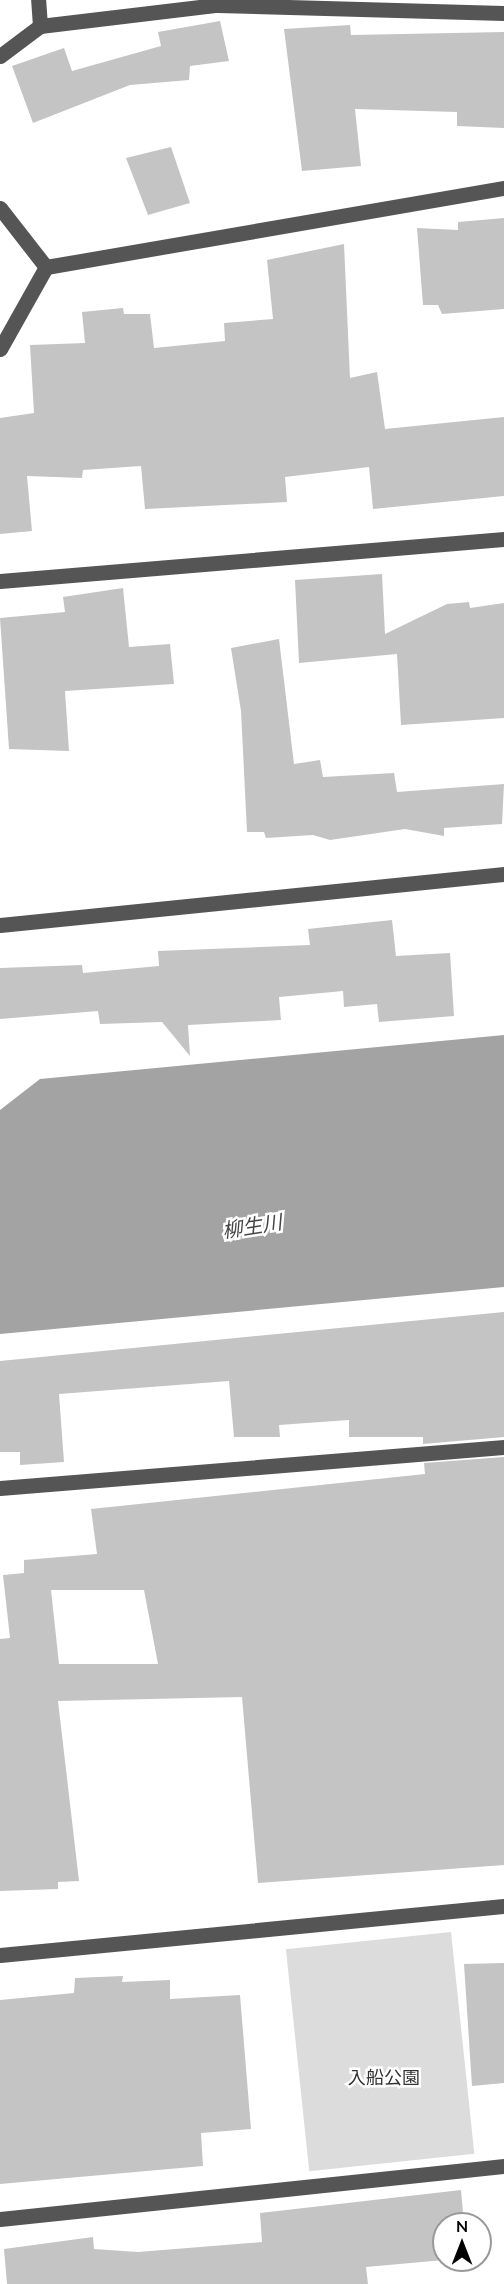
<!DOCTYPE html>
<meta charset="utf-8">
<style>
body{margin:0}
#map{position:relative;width:504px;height:2284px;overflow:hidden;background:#fff;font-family:Mulish,"Noto Sans JP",sans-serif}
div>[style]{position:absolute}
.green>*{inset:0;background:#dcdcdc;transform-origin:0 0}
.water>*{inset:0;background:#a3a3a3}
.building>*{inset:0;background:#c4c4c4}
.minor>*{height:15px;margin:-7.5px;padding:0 7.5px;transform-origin:7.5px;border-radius:7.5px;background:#555}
span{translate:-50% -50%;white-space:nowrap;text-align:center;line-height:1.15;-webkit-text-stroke:5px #fff;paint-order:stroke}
.park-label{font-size:18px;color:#333}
.water-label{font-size:20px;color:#444;font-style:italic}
.north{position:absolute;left:432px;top:2212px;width:60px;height:60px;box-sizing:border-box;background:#fff;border:2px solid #999;border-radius:50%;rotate:0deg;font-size:16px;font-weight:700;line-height:24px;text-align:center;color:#000}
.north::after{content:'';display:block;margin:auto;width:21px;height:27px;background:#000;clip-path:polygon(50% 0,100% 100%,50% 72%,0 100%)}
</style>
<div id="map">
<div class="green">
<i style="left:451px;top:1932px;width:223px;height:166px;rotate:84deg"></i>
</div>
<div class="water">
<i style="clip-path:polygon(504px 1035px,504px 1287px,0 1334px,0 1110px,40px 1079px)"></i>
</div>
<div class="building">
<i style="clip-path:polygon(220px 21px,229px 61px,190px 66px,189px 80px,130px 85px,33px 123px,12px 66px,64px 48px,72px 71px,161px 46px,158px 32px)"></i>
<i style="clip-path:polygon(350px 25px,351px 35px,504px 32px,504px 128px,457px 126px,457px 112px,355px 109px,361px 166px,302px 171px,284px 29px)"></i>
<i style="clip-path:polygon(171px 147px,190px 203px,148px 215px,126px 158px)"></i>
<i style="clip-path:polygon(504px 218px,504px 309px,442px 314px,438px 305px,423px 305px,417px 228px,458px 230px,458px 222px)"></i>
<i style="clip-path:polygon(344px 244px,350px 378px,377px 372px,385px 429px,504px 417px,504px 496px,373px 509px,369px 467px,285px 477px,287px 502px,145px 509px,141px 466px,83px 470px,82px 478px,27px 476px,32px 531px,0 534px,0 418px,34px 413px,30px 345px,85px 343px,82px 312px,123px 308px,124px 314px,150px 314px,154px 348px,225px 341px,224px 323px,273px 319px,267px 260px)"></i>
<i style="clip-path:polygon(382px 574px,385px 634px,447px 604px,469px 602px,470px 608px,504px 603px,504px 718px,401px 725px,397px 654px,299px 663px,295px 580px)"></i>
<i style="clip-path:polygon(123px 588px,129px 647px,170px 644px,174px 684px,65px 691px,69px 751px,9px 749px,0 618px,65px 612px,63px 597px)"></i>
<i style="clip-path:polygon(279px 639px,294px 764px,320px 760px,323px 777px,394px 773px,397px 792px,504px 784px,502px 824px,444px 828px,444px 836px,405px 829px,330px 840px,313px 835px,266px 838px,264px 832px,247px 832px,241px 711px,231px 648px)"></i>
<i style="clip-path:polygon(392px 920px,396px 956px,450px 953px,454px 1016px,379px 1022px,377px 1004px,344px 1007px,343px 991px,279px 997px,281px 1020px,188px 1025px,190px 1056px,162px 1022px,100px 1024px,98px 1011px,0 1019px,0 968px,82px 965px,83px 973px,159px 966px,158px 951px,310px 945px,308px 929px)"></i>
<i style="clip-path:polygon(504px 1312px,504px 1437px,423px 1444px,423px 1437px,349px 1437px,349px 1420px,279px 1425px,280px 1437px,234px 1437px,229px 1381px,59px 1394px,64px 1462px,20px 1465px,20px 1452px,0 1452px,0 1361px)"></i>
<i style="clip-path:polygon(evenodd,504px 1457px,504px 1865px,258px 1883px,242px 1697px,58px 1701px,79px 1881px,58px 1882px,58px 1889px,0 1891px,0 1639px,10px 1638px,3px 1575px,24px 1573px,24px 1560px,97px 1554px,91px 1509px,425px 1474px,424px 1463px,504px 1457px,51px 1590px,144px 1590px,158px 1664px,59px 1664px,51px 1590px)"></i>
<i style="clip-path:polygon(504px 1963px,504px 2083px,472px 2086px,464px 1964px)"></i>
<i style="clip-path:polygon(123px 1976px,122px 1982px,170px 1980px,170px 1999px,240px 1995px,251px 2129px,201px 2133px,203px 2166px,0 2184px,0 2000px,74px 1993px,75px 1978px)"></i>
<i style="clip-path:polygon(461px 2190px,464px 2224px,444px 2224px,444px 2260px,366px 2267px,368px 2284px,7px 2284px,4px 2249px,93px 2237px,94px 2249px,138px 2252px,262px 2242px,260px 2213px)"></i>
</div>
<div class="minor">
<i style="left:40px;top:26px;width:178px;rotate:-6.8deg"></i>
<i style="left:217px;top:5px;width:287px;rotate:1.6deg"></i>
<i style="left:0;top:56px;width:50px;rotate:-36.9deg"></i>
<i style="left:40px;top:26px;width:26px;rotate:-94deg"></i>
<i style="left:0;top:208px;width:75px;rotate:52.1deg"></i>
<i style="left:0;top:349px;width:94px;rotate:-60.7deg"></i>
<i style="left:46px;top:267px;width:465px;rotate:-9.8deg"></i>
<i style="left:0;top:581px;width:506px;rotate:-4.76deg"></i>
<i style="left:0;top:925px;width:507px;rotate:-5.78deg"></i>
<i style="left:0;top:1488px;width:506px;rotate:-4.65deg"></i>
<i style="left:0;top:1955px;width:506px;rotate:-5.55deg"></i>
<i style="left:0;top:2219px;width:507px;rotate:-6deg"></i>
</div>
<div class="park-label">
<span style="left:384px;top:2078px">入船公園</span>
</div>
<div class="water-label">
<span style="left:252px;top:1226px;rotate:-9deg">柳生川</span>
</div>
<div class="north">N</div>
</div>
